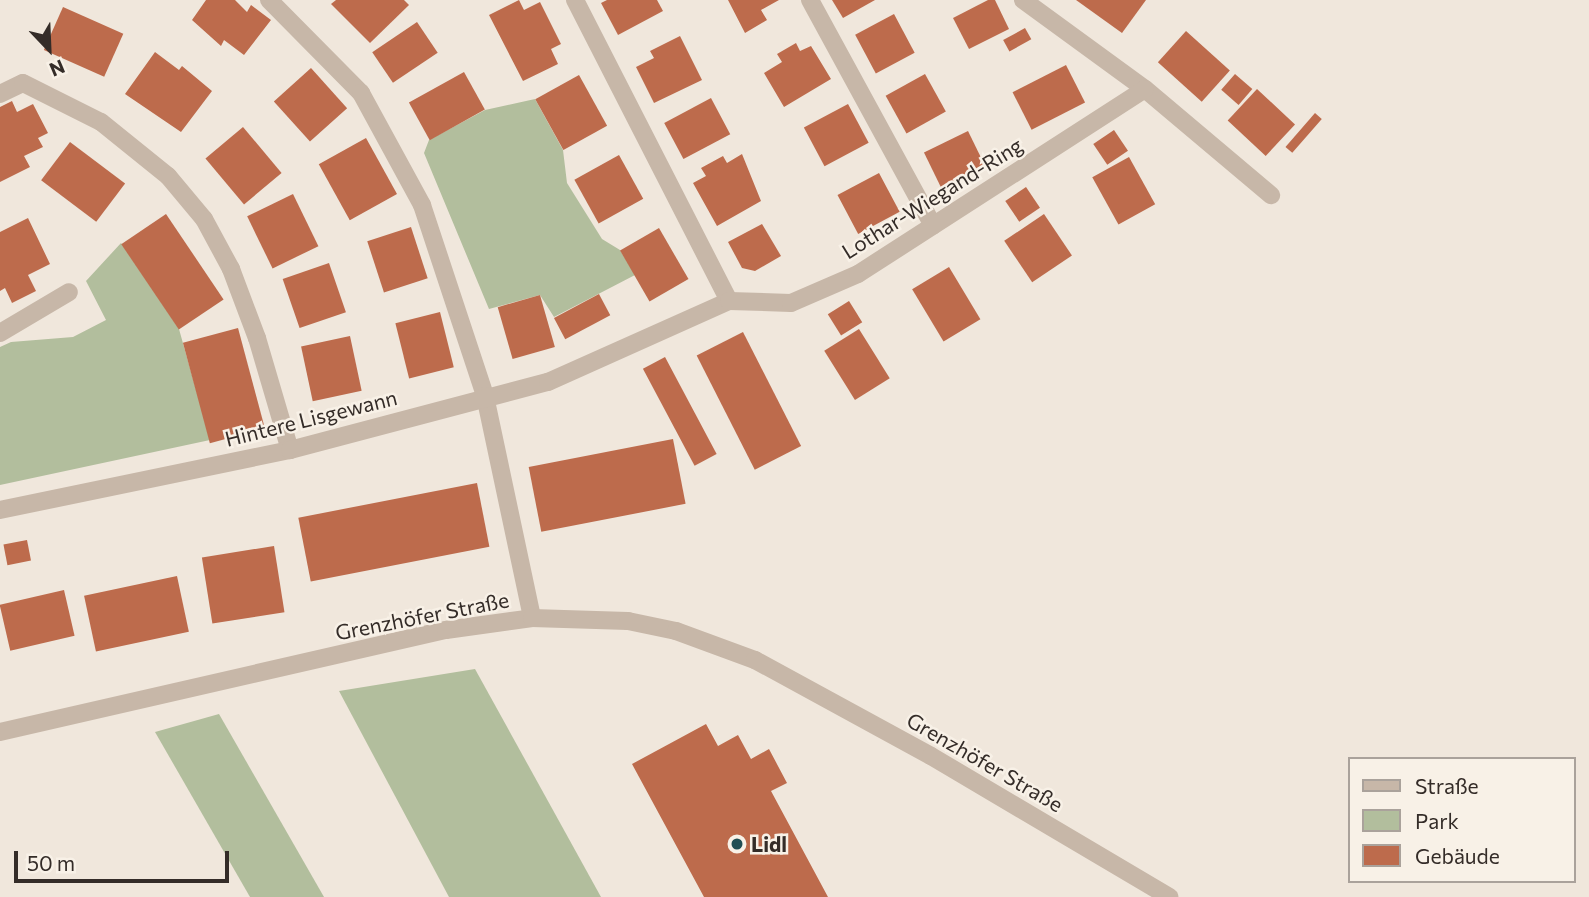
<!DOCTYPE html>
<meta charset="utf-8">
<style>
body{margin:0}
#map{position:relative;width:1589px;height:897px;overflow:hidden;background:#f0e7dc;font-family:Commissioner,sans-serif}
div>[style]{position:absolute}
.green>*{inset:0;background:#b2be9d}
.building>*{inset:0;background:#bd6b4c;transform-origin:0 0}
.minor>*{height:18px;margin:-9px;padding:0 9px;transform-origin:9px;border-radius:9px;background:#c7b7a8}
.tertiary>*{height:18px;margin:-9px;padding:0 9px;transform-origin:9px;border-radius:9px;background:#c7b7a8}
.dots>*{width:19px;height:19px;translate:-50% -50%;box-sizing:border-box;border:4px solid #f8f1e7;border-radius:50%}
span{translate:-50% -50%;white-space:nowrap;text-align:center;line-height:1.15;-webkit-text-stroke:5px #f8f1e7;paint-order:stroke}
.street-label{font-size:21px;color:#342c28}
.poi-label{font-size:21px;color:#342c28;font-weight:700}
.left{translate:0 -50%;text-align:left}
.legend{position:absolute;left:1348px;top:757px;width:228px;height:126px;box-sizing:border-box;background:#f8f1e7;border:2px solid #aaa29b;margin:0;padding:9px 12px;list-style:none;font-size:21px;color:#342c28}
.legend li{display:flex;align-items:center;gap:14px;height:35px}
.legend b{width:35px;border:2px solid #aaa29b}
.north{position:absolute;left:14px;top:14px;width:70px;height:70px;-webkit-text-stroke:5px #f8f1e7;paint-order:stroke;rotate:157deg;font-size:19px;font-weight:700;line-height:28px;text-align:center;color:#342c28}
.north::after{content:'';display:block;margin:auto;width:24px;height:32px;background:#342c28;clip-path:polygon(50% 0,100% 100%,50% 72%,0 100%)}
.scale{position:absolute;left:14px;top:851px;width:215px;height:32px;box-sizing:border-box;border:4px solid #342c28;border-top:0;padding-left:9px;font-size:21px;line-height:24px;white-space:nowrap;color:#342c28;-webkit-text-stroke:5px #f8f1e7;paint-order:stroke}
</style>
<div id="map">
<div class="green">
<i style="clip-path:polygon(535px 99px,563px 150px,567px 183px,602px 239px,620px 250px,635px 275px,554px 317px,540px 295px,489px 309px,424px 153px,429px 140px,485px 110px)"></i>
<i style="clip-path:polygon(121px 243px,179px 329px,210px 440px,0 485px,0 347px,11px 342px,73px 337px,106px 320px,86px 281px)"></i>
<i style="clip-path:polygon(475px 669px,601px 897px,449px 897px,339px 691px)"></i>
<i style="clip-path:polygon(219px 714px,324px 897px,250px 897px,155px 732px)"></i>
</div>
<div class="building">
<i style="clip-path:polygon(206px 0,235px 0,247px 12px,251px 5px,271px 20px,244px 55px,224px 40px,221px 46px,192px 20px)"></i>
<i style="clip-path:polygon(336px 0,404px 0,409px 5px,370px 43px,331px 4px)"></i>
<i style="clip-path:polygon(519px 0,524px 10px,540px 2px,561px 44px,551px 49px,558px 64px,523px 81px,489px 15px)"></i>
<i style="clip-path:polygon(607px 0,657px 0,663px 11px,618px 35px,601px 3px)"></i>
<i style="clip-path:polygon(728px 0,779px 0,761px 10px,767px 20px,745px 33px)"></i>
<i style="clip-path:polygon(832px 0,875px 0,843px 18px)"></i>
<i style="clip-path:polygon(988px 0,995px 0,1009px 29px,969px 49px,953px 18px)"></i>
<i style="clip-path:polygon(1076px 0,1146px 0,1122px 33px)"></i>
<i style="left:63px;top:7px;width:66px;height:47px;rotate:24deg"></i>
<i style="left:894px;top:14px;width:44px;height:44px;rotate:62deg"></i>
<i style="left:417px;top:22px;width:37px;height:54px;rotate:56deg"></i>
<i style="left:1025px;top:28px;width:13px;height:25px;rotate:61deg"></i>
<i style="left:1186px;top:31px;width:59px;height:42px;rotate:42deg"></i>
<i style="clip-path:polygon(680px 36px,702px 80px,654px 103px,636px 67px,654px 58px,650px 51px)"></i>
<i style="clip-path:polygon(796px 43px,800px 51px,811px 46px,831px 79px,784px 107px,764px 73px,782px 62px,777px 54px)"></i>
<i style="clip-path:polygon(155px 52px,179px 70px,182px 66px,212px 91px,181px 132px,125px 94px)"></i>
<i style="left:1066px;top:65px;width:42px;height:60px;rotate:63deg"></i>
<i style="left:311px;top:68px;width:54px;height:50px;rotate:48deg"></i>
<i style="left:464px;top:72px;width:43px;height:63px;rotate:61deg"></i>
<i style="left:925px;top:74px;width:43px;height:45px;rotate:61deg"></i>
<i style="left:1235px;top:74px;width:23px;height:21px;rotate:41deg"></i>
<i style="left:579px;top:75px;width:58px;height:50px;rotate:61deg"></i>
<i style="left:1257px;top:89px;width:52px;height:43px;rotate:43deg"></i>
<i style="left:711px;top:98px;width:41px;height:53px;rotate:62deg"></i>
<i style="clip-path:polygon(12px 101px,17px 112px,33px 104px,48px 133px,38px 138px,43px 147px,24px 156px,30px 167px,0 182px,0 107px)"></i>
<i style="left:848px;top:104px;width:44px;height:50px;rotate:62deg"></i>
<i style="left:1315px;top:113px;width:9px;height:45px;rotate:41deg"></i>
<i style="left:243px;top:127px;width:60px;height:49px;rotate:50deg"></i>
<i style="left:1114px;top:130px;width:25px;height:25px;rotate:56deg"></i>
<i style="left:968px;top:131px;width:39px;height:49px;rotate:64deg"></i>
<i style="left:366px;top:138px;width:64px;height:54px;rotate:61deg"></i>
<i style="left:70px;top:142px;width:69px;height:48px;rotate:37deg"></i>
<i style="clip-path:polygon(742px 154px,761px 201px,717px 226px,693px 183px,706px 176px,701px 168px,723px 156px,727px 163px)"></i>
<i style="left:619px;top:155px;width:50px;height:51px;rotate:61deg"></i>
<i style="left:1129px;top:157px;width:54px;height:42px;rotate:61deg"></i>
<i style="left:879px;top:173px;width:44px;height:47px;rotate:62deg"></i>
<i style="left:1026px;top:187px;width:25px;height:25px;rotate:56deg"></i>
<i style="left:293px;top:194px;width:58px;height:51px;rotate:64deg"></i>
<i style="left:166px;top:214px;width:103px;height:54px;rotate:56deg"></i>
<i style="left:1044px;top:214px;width:50px;height:48px;rotate:56deg"></i>
<i style="clip-path:polygon(28px 218px,50px 264px,28px 275px,36px 291px,12px 303px,5px 288px,0 291px,0 232px)"></i>
<i style="clip-path:polygon(762px 224px,781px 256px,755px 271px,742px 268px,728px 242px)"></i>
<i style="left:411px;top:227px;width:54px;height:46px;rotate:72deg"></i>
<i style="left:659px;top:228px;width:59px;height:45px;rotate:60deg"></i>
<i style="left:329px;top:263px;width:52px;height:49px;rotate:71deg"></i>
<i style="left:949px;top:267px;width:61px;height:43px;rotate:59deg"></i>
<i style="left:599px;top:294px;width:24px;height:51px;rotate:62deg"></i>
<i style="left:540px;top:295px;width:54px;height:44px;rotate:74deg"></i>
<i style="left:849px;top:301px;width:25px;height:25px;rotate:58deg"></i>
<i style="left:440px;top:312px;width:57px;height:46px;rotate:76deg"></i>
<i style="left:238px;top:328px;width:104px;height:57px;rotate:75deg"></i>
<i style="left:859px;top:329px;width:58px;height:41px;rotate:58deg"></i>
<i style="left:743px;top:332px;width:128px;height:52px;rotate:63deg"></i>
<i style="left:350px;top:336px;width:56px;height:50px;rotate:78deg"></i>
<i style="left:665px;top:357px;width:110px;height:25px;rotate:62deg"></i>
<i style="left:673px;top:439px;width:66px;height:147px;rotate:79deg"></i>
<i style="left:477px;top:483px;width:65px;height:182px;rotate:79deg"></i>
<i style="left:27px;top:540px;width:21px;height:24px;rotate:79deg"></i>
<i style="left:274px;top:546px;width:67px;height:73px;rotate:81deg"></i>
<i style="left:177px;top:576px;width:57px;height:95px;rotate:78deg"></i>
<i style="left:64px;top:590px;width:47px;height:66px;rotate:77deg"></i>
<i style="clip-path:polygon(706px 724px,718px 746px,738px 735px,751px 759px,769px 749px,787px 783px,771px 791px,828px 897px,704px 897px,632px 764px)"></i>
</div>
<div class="minor">
<i style="left:269px;top:0;width:131px;rotate:45.3deg"></i>
<i style="left:361px;top:93px;width:128px;rotate:61.4deg"></i>
<i style="left:422px;top:205px;width:201px;rotate:71.7deg"></i>
<i style="left:485px;top:396px;width:227px;rotate:78deg"></i>
<i style="left:575px;top:0;width:338px;rotate:62.9deg"></i>
<i style="left:810px;top:0;width:257px;rotate:61.4deg"></i>
<i style="left:1023px;top:0;width:151px;rotate:36.1deg"></i>
<i style="left:1145px;top:89px;width:165px;rotate:40.1deg"></i>
<i style="left:0;top:94px;width:25px;rotate:-26deg"></i>
<i style="left:23px;top:83px;width:87px;rotate:26.6deg"></i>
<i style="left:101px;top:122px;width:86px;rotate:38.9deg"></i>
<i style="left:168px;top:176px;width:56px;rotate:50.1deg"></i>
<i style="left:204px;top:219px;width:57px;rotate:61.6deg"></i>
<i style="left:231px;top:269px;width:74px;rotate:69.4deg"></i>
<i style="left:257px;top:338px;width:117px;rotate:73.6deg"></i>
<i style="left:0;top:333px;width:80px;rotate:-30.7deg"></i>
<i style="left:0;top:510px;width:296px;rotate:-11.7deg"></i>
<i style="left:290px;top:450px;width:267px;rotate:-14.8deg"></i>
<i style="left:548px;top:382px;width:198px;rotate:-24.1deg"></i>
<i style="left:729px;top:301px;width:62px;rotate:1.8deg"></i>
<i style="left:791px;top:303px;width:73px;rotate:-23.4deg"></i>
<i style="left:858px;top:274px;width:341px;rotate:-32.8deg"></i>
</div>
<div class="tertiary">
<i style="left:0;top:732px;width:458px;rotate:-12.9deg"></i>
<i style="left:446px;top:630px;width:87px;rotate:-7.9deg"></i>
<i style="left:532px;top:618px;width:96px;rotate:1.8deg"></i>
<i style="left:628px;top:621px;width:49px;rotate:11.8deg"></i>
<i style="left:676px;top:631px;width:84px;rotate:20.2deg"></i>
<i style="left:755px;top:660px;width:200px;rotate:28.6deg"></i>
<i style="left:931px;top:756px;width:277px;rotate:30.6deg"></i>
</div>
<div class="dots">
<i style="left:737px;top:844px;background:#204e53"></i>
</div>
<div class="street-label">
<span style="left:932px;top:198px;rotate:-32deg">Lothar-Wiegand-Ring</span>
<span style="left:311px;top:418px;rotate:-14deg">Hintere Lisgewann</span>
<span style="left:422px;top:616px;rotate:-11deg">Grenzhöfer Straße</span>
<span style="left:985px;top:762px;rotate:30deg">Grenzhöfer Straße</span>
</div>
<div class="poi-label">
<span class="left" style="left:751px;top:844px">Lidl</span>
</div>
<ul class="legend">
<li><b style="height:9px;background:#c7b7a8"></b>Straße</li>
<li><b style="height:19px;background:#b2be9d"></b>Park</li>
<li><b style="height:19px;background:#bd6b4c"></b>Gebäude</li>
</ul>
<div class="north">N</div>
<div class="scale">50 m</div>
</div>
